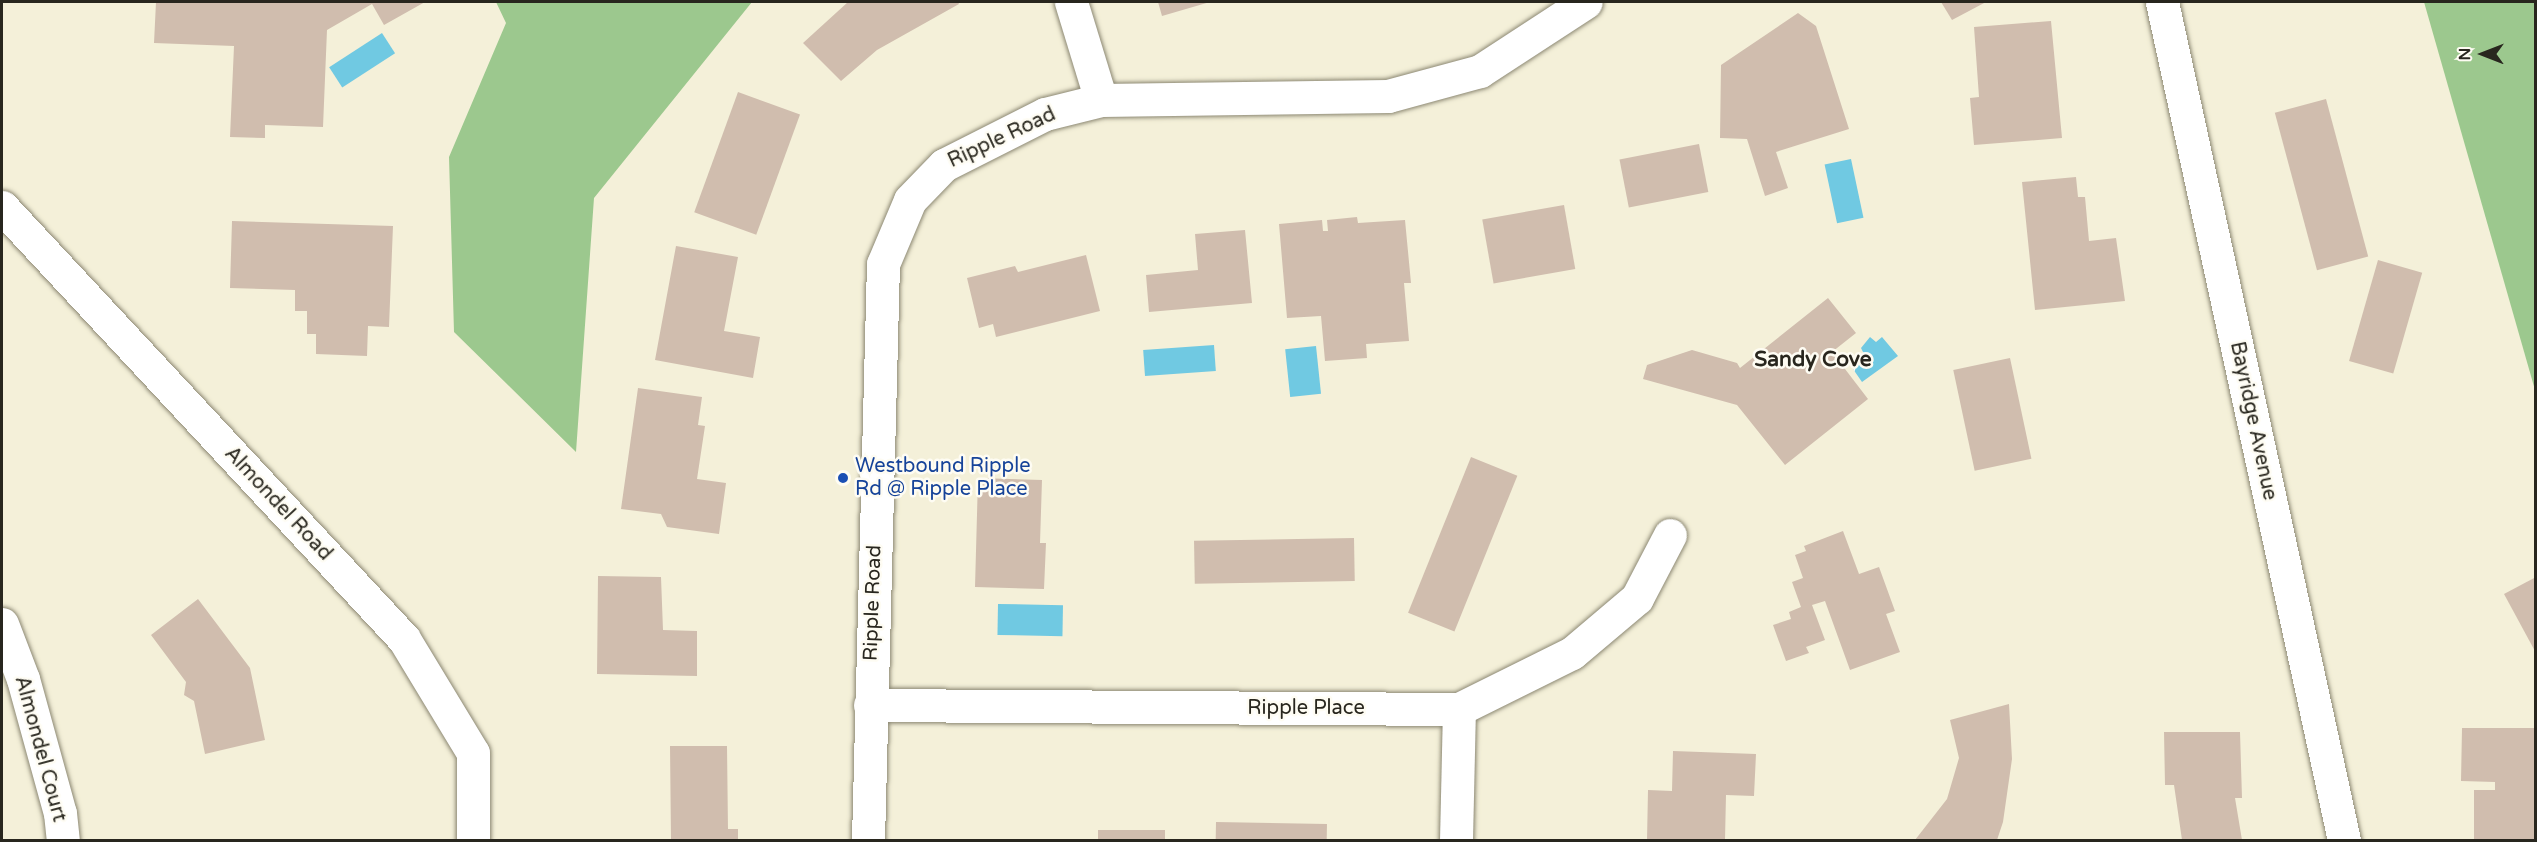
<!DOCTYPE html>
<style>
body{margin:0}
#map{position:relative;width:2537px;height:842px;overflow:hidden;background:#f4f0d9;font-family:"Varela Round",sans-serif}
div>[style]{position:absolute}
.forest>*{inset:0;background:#9cc88e}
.water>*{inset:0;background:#70c9e2;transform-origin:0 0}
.building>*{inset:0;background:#d0bdae;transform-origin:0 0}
.roads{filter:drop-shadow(0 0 2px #8c8873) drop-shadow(0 0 2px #8c8873)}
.minor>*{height:33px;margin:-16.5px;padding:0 16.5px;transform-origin:16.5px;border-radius:16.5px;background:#fff}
.dots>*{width:16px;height:16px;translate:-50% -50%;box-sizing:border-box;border:3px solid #fefcf3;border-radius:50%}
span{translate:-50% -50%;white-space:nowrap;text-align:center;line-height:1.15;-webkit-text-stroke:5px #fefcf3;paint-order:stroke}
.street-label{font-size:20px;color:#28261e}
.transit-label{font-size:20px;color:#164399}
.left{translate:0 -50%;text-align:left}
.neighbourhood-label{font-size:21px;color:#28261e;font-weight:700}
.frame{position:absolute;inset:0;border:3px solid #28261e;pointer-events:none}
.north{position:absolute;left:2453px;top:24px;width:60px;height:60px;-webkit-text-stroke:4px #fefcf3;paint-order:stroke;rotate:270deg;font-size:16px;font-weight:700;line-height:24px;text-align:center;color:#28261e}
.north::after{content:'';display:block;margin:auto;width:21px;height:27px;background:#28261e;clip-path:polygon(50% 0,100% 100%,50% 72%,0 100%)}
</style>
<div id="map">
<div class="forest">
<i style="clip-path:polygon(496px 2px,752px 2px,594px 198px,576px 452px,454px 332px,449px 157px,506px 23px)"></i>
<i style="clip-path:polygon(2424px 2px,2535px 2px,2535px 390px)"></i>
</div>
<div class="water">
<i style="left:382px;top:33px;width:24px;height:63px;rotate:57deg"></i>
<i style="left:1851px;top:159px;width:60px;height:27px;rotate:78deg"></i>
<i style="clip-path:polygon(1870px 337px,1876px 342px,1882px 337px,1898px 356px,1862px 382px,1853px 369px,1866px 358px,1861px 348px)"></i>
<i style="left:1214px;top:345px;width:26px;height:71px;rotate:86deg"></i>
<i style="left:1316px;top:346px;width:48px;height:31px;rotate:84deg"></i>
<i style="left:998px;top:604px;width:65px;height:31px;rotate:1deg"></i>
</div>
<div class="building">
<i style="clip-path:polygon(156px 2px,425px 2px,384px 25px,372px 4px,327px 30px,323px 127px,265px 125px,265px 138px,230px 137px,234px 46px,154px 43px)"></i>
<i style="clip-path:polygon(848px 2px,958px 2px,959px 4px,877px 50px,841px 81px,803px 43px)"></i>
<i style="clip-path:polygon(1158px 2px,1210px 2px,1162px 16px)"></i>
<i style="clip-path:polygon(1941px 2px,1986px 2px,1952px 20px)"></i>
<i style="clip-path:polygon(1798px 13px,1816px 26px,1849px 129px,1776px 152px,1788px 188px,1765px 196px,1747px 139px,1720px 138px,1721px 65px)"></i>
<i style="clip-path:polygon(2051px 21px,2062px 138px,1974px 145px,1970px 98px,1979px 97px,1974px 27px)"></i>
<i style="left:738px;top:92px;width:66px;height:128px;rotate:20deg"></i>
<i style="left:2326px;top:99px;width:163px;height:53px;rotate:75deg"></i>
<i style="left:1699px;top:144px;width:49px;height:81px;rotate:79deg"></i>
<i style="clip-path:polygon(2076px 177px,2078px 197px,2085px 197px,2089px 241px,2116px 238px,2125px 301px,2035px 310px,2022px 182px)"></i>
<i style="left:1564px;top:205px;width:65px;height:83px;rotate:80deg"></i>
<i style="clip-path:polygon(1357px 217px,1358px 223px,1405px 220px,1411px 283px,1404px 283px,1409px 341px,1366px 344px,1367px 358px,1325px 361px,1321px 316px,1287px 318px,1279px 224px,1322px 220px,1323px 231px,1328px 231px,1327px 220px)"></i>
<i style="clip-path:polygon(232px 221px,393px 226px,389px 327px,368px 326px,367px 356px,316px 354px,316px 334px,307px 334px,307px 311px,295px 311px,295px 290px,230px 288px)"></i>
<i style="clip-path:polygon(1245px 230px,1252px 303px,1149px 312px,1146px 275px,1198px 270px,1195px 234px)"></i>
<i style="clip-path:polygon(676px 246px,738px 257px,724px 331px,760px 337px,753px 378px,655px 360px)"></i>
<i style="clip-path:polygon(1086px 255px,1100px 311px,996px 337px,993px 324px,979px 328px,967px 278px,1015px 266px,1018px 272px)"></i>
<i style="left:2378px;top:260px;width:46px;height:105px;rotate:16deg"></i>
<i style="clip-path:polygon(1828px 298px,1856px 333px,1832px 352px,1868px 399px,1785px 465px,1737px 405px,1643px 379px,1647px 365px,1692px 350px,1737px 363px,1740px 368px)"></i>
<i style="left:2010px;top:358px;width:103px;height:58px;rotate:78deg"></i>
<i style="clip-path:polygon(638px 388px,702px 397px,698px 425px,705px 426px,697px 479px,726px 483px,719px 534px,667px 527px,661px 514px,621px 509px)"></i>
<i style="left:1471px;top:457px;width:50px;height:168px;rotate:22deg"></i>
<i style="clip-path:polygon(978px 478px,1042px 480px,1040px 543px,1046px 543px,1044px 589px,975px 587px)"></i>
<i style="clip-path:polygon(1843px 531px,1859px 574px,1879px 567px,1895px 611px,1886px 614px,1900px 652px,1850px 670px,1825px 601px,1812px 605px,1825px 640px,1806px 647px,1809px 653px,1786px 661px,1773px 625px,1791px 619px,1789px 612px,1801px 607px,1792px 582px,1803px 578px,1795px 555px,1806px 551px,1804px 546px)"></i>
<i style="left:1354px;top:538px;width:43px;height:160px;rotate:89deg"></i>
<i style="clip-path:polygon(598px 576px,661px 577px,663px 630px,697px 631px,697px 676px,597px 674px)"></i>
<i style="clip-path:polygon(2536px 577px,2536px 653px,2504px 594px)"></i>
<i style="clip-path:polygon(198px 599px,250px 668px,265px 740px,205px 754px,194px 701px,184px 695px,186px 682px,151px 635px)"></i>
<i style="clip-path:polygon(2009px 704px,2012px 759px,2003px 822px,1997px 840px,1915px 840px,1947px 799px,1959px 758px,1950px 720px)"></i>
<i style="clip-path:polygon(2462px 728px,2536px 728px,2536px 840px,2474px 840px,2474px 790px,2495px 790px,2495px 782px,2461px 781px)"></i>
<i style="clip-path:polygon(2164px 732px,2240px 732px,2242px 798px,2235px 798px,2242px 840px,2182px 840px,2174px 785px,2165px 785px)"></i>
<i style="clip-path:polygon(670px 746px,727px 746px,728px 829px,738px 829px,738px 840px,671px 840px)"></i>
<i style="clip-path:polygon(1673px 751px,1756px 754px,1754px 796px,1726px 795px,1725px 840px,1647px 840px,1648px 790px,1672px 791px)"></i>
<i style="left:1216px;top:822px;width:111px;height:18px;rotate:1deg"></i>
<i style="left:1098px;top:830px;width:67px;height:10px"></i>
</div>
<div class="roads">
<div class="minor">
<i style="left:1071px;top:2px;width:102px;rotate:73deg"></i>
<i style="left:2162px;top:2px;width:858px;rotate:77.75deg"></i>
<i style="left:2px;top:207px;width:590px;rotate:47.06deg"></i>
<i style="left:404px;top:639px;width:133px;rotate:58.8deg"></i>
<i style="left:473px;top:753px;width:87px;rotate:90deg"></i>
<i style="left:2px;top:624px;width:59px;rotate:69.1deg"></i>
<i style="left:23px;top:679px;width:139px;rotate:74.6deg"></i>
<i style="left:60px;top:813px;width:27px;rotate:84deg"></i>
<i style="left:870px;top:705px;width:589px;rotate:0.39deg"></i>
<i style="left:1459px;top:709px;width:126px;rotate:-26.4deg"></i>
<i style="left:1572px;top:653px;width:85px;rotate:-40.2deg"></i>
<i style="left:1637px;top:598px;width:71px;rotate:-62.4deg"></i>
<i style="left:868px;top:840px;width:576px;rotate:-88.51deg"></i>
<i style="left:883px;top:264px;width:69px;rotate:-67.1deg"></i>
<i style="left:910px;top:200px;width:49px;rotate:-45.8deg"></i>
<i style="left:944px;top:165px;width:113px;rotate:-26.8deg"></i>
<i style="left:1045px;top:114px;width:58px;rotate:-14deg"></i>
<i style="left:1101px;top:100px;width:287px;rotate:-0.8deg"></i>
<i style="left:1388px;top:96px;width:95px;rotate:-15.2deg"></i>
<i style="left:1480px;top:71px;width:126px;rotate:-33.1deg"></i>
<i style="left:1456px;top:840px;width:131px;rotate:-88.7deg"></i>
</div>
</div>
<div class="dots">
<i style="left:843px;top:478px;background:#1a4fb4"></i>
</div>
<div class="street-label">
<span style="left:1002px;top:138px;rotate:-25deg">Ripple Road</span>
<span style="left:2253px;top:421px;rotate:78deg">Bayridge Avenue</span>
<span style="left:278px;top:504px;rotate:47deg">Almondel Road</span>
<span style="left:873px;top:603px;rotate:-88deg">Ripple Road</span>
<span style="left:1306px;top:708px">Ripple Place</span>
<span style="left:40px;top:749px;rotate:75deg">Almondel Court</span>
</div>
<div class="transit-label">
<span class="left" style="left:855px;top:478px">Westbound Ripple<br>Rd @ Ripple Place</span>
</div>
<div class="neighbourhood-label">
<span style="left:1813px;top:360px">Sandy Cove</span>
</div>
<div class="frame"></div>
<div class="north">N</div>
</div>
